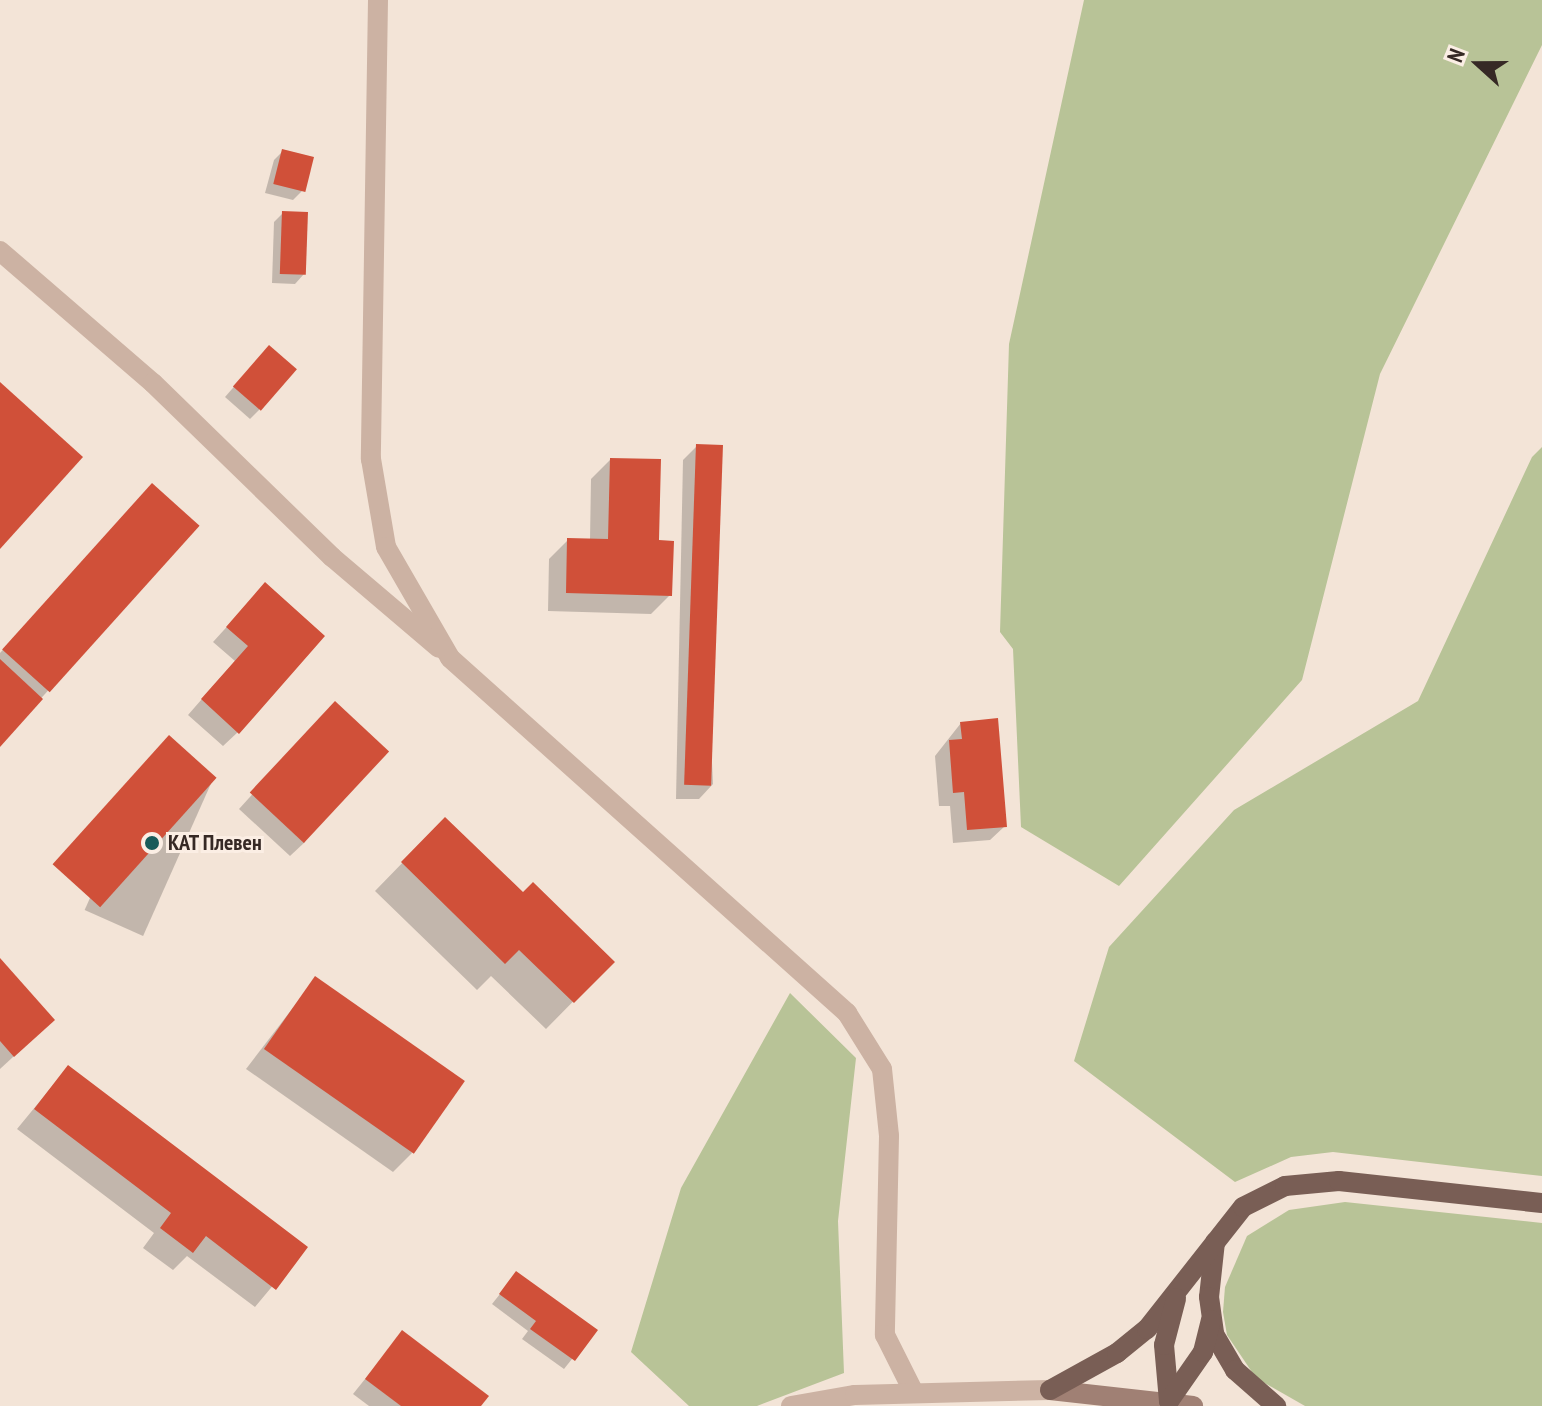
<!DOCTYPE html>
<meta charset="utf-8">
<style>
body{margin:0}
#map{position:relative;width:1542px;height:1406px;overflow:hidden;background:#f3e4d7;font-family:"PT Sans Narrow",sans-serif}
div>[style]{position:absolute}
.green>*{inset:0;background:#b8c397}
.shadow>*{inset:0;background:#0003;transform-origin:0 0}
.building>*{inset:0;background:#d05039;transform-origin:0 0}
.minor>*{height:20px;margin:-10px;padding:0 10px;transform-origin:10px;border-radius:10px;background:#ccb2a3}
.tertiary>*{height:20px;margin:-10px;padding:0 10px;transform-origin:10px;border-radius:10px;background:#ccb2a3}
.secondary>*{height:20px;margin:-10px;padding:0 10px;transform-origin:10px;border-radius:10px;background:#a08074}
.primary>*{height:20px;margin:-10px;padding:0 10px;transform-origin:10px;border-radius:10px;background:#795e55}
.dots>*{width:22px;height:22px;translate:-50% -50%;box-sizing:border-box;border:4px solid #fbeee4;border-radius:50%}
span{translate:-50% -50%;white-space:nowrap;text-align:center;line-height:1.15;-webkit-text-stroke:6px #fbeee4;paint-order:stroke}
.poi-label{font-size:22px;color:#362925;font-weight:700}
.left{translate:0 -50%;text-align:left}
.north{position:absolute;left:1438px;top:24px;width:80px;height:80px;-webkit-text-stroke:6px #fbeee4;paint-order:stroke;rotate:291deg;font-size:22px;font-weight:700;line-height:32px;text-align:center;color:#362925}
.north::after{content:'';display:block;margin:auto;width:28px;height:36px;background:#362925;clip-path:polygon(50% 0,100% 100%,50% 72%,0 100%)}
</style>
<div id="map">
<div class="green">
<i style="clip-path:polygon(1084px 0,1542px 0,1542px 45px,1380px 374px,1302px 680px,1119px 886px,1021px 827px,1013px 649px,1000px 632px,1009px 344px)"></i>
<i style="clip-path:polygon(1542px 447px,1542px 1176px,1333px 1152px,1291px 1157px,1235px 1182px,1074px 1061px,1109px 947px,1234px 810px,1418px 701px,1532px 457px)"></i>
<i style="clip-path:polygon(790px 993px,856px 1058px,838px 1221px,844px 1373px,757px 1406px,689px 1406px,631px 1352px,681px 1188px)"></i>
<i style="clip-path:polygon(1345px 1202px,1542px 1223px,1542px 1406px,1305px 1406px,1256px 1378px,1227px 1335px,1223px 1312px,1225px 1287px,1247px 1236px,1289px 1210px)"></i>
</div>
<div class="shadow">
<i style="clip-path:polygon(283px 151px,302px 191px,293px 200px,265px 193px,274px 160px)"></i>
<i style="clip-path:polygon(283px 213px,304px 274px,295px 284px,272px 283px,274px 222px)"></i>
<i style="clip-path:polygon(260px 357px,259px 410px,250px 419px,225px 397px)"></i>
<i style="clip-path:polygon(697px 446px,713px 784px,699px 799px,676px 799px,683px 460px)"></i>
<i style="clip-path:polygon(610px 460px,657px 542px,670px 595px,651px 614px,548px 611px,549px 559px,568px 540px,590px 540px,591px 479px)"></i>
<i style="clip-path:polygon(133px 505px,196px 526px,0 744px,0 653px)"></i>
<i style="clip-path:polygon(265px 585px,238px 732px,223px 746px,188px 715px,235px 661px,213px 642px)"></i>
<i style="clip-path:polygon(321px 718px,305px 842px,290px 856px,239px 809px)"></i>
<i style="clip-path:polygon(961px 723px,1005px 826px,990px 840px,953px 843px,950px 806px,939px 806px,935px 756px)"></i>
<i style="left:155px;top:752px;width:64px;height:173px;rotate:24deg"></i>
<i style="clip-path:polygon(445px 819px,523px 895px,612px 962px,546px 1029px,491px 976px,477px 990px,375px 891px)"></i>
<i style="clip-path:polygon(0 961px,38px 1034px,0 1069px)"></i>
<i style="clip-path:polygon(315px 979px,412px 1153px,393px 1172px,246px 1069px)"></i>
<i style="clip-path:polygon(68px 1067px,305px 1247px,255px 1307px,187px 1256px,173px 1270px,143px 1248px,154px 1233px,17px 1129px)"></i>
<i style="clip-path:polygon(516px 1274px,595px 1330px,564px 1369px,522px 1339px,528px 1331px,492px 1304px)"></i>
<i style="clip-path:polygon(402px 1333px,479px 1406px,369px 1406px,353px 1394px)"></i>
</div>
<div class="building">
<i style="left:282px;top:149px;width:33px;height:36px;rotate:14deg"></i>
<i style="left:282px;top:211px;width:26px;height:63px;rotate:2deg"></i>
<i style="left:269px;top:345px;width:37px;height:55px;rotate:41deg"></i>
<i style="clip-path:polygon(0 382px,83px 457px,0 549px)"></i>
<i style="left:696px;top:444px;width:27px;height:341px;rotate:2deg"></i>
<i style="clip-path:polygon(610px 458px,661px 459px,659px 540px,674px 541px,672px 596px,566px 593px,567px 538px,608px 539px)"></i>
<i style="left:152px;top:483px;width:64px;height:224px;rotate:42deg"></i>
<i style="clip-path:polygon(265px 582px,325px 636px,239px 734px,201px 699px,248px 646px,226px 627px)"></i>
<i style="clip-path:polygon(0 659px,43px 699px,0 747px)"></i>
<i style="left:335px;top:701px;width:74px;height:125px;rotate:43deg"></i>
<i style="clip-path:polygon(998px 718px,1007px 827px,967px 830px,964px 792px,953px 793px,949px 740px,962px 739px,960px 722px)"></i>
<i style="left:169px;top:735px;width:64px;height:174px;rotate:42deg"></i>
<i style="clip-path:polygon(445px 817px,523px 892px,533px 882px,615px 962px,574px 1003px,519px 950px,505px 964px,401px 862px)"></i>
<i style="clip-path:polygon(0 958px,55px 1020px,14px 1057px,0 1041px)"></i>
<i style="left:315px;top:976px;width:183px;height:89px;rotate:35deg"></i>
<i style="clip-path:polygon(68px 1065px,308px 1247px,276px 1290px,206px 1236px,193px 1253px,160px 1228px,171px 1213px,34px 1109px)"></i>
<i style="clip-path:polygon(516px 1271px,598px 1330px,575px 1361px,530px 1329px,536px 1321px,499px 1294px)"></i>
<i style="clip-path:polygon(402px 1330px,489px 1396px,481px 1406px,401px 1406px,365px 1379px)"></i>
</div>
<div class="minor">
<i style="left:378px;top:0;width:459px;rotate:90.9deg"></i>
<i style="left:371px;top:459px;width:89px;rotate:80.3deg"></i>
<i style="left:386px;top:547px;width:128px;rotate:60deg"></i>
<i style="left:450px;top:658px;width:533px;rotate:41.8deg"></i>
<i style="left:847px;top:1013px;width:66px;rotate:58deg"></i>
<i style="left:882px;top:1069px;width:67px;rotate:84deg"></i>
<i style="left:889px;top:1136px;width:199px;rotate:91.2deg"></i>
<i style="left:885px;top:1335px;width:63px;rotate:63.4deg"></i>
<i style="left:0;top:251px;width:202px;rotate:40.8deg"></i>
<i style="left:153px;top:383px;width:250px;rotate:44.2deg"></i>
<i style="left:332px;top:557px;width:140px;rotate:40.4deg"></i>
</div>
<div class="tertiary">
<i style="left:791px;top:1406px;width:65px;rotate:-9.8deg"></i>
<i style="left:855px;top:1395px;width:195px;rotate:-1.5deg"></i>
</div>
<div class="secondary">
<i style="left:1050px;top:1390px;width:144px;rotate:6.4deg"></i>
</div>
<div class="primary">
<i style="left:1215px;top:1242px;width:55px;rotate:96.2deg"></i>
<i style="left:1209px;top:1297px;width:37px;rotate:82deg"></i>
<i style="left:1214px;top:1334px;width:42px;rotate:59.7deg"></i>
<i style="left:1235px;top:1370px;width:55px;rotate:41.3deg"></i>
<i style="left:1050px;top:1390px;width:77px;rotate:-28.9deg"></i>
<i style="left:1117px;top:1353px;width:38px;rotate:-39deg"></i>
<i style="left:1147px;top:1329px;width:155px;rotate:-51.8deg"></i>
<i style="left:1243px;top:1207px;width:47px;rotate:-26.6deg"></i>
<i style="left:1285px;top:1186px;width:54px;rotate:-5.3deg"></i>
<i style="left:1339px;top:1181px;width:204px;rotate:6.2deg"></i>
<i style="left:1169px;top:1401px;width:56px;rotate:-95.1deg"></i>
<i style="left:1164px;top:1345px;width:48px;rotate:-75.4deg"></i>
<i style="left:1169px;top:1401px;width:60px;rotate:-55.2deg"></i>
<i style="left:1203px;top:1352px;width:33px;rotate:-76deg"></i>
</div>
<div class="dots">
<i style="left:152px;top:843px;background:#185b59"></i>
</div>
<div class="poi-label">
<span class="left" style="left:168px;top:843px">КАТ Плевен</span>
</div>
<div class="north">N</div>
</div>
